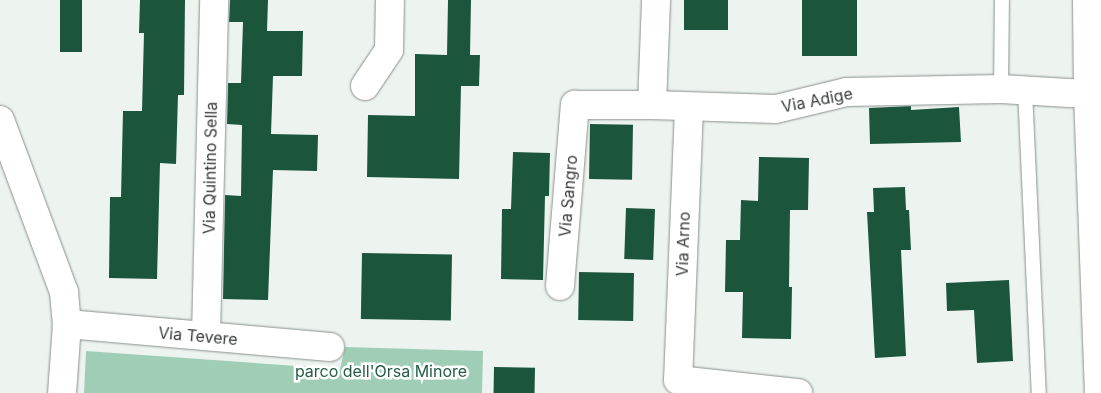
<!DOCTYPE html>
<style>
body{margin:0}
#map{position:relative;width:1101px;height:393px;overflow:hidden;background:#edf4f0;font-family:Inter,sans-serif}
div>[style]{position:absolute}
.green>*{inset:0;background:#9fcdb5}
.building>*{inset:0;background:#1a553c;transform-origin:0 0}
.roads{filter:drop-shadow(0 0 1px #898f8c) drop-shadow(0 0 1px #898f8c)}
.service>*{height:14px;margin:-7px;padding:0 7px;transform-origin:7px;border-radius:7px;background:#fff}
.minor>*{height:28px;margin:-14px;padding:0 14px;transform-origin:14px;border-radius:14px;background:#fff}
span{translate:-50% -50%;white-space:nowrap;text-align:center;line-height:1.15;-webkit-text-stroke:5px #fff;paint-order:stroke}
.street-label{font-size:16px;color:#383b3a}
.park-label{font-size:16px;color:#255e45}
</style>
<div id="map">
<div class="green">
<i style="clip-path:polygon(345px 347px,483px 351px,482px 393px,84px 393px,86px 351px,340px 369px)"></i>
</div>
<div class="building">
<i style="left:60px;top:0;width:22px;height:52px"></i>
<i style="clip-path:polygon(140px 0,185px 0,184px 95px,178px 95px,176px 164px,160px 163px,157px 279px,109px 278px,110px 197px,121px 197px,123px 111px,142px 111px,144px 33px,139px 33px)"></i>
<i style="clip-path:polygon(230px 0,268px 0,267px 31px,303px 31px,302px 76px,273px 76px,271px 134px,318px 135px,317px 171px,273px 170px,268px 300px,223px 299px,225px 195px,241px 196px,242px 125px,227px 124px,228px 83px,241px 83px,243px 22px,229px 22px)"></i>
<i style="clip-path:polygon(448px 0,471px 0,470px 55px,480px 55px,479px 86px,461px 86px,459px 179px,367px 177px,368px 115px,415px 116px,415px 54px,447px 55px)"></i>
<i style="left:684px;top:0;width:44px;height:30px"></i>
<i style="left:802px;top:0;width:55px;height:56px"></i>
<i style="clip-path:polygon(911px 106px,911px 110px,959px 107px,961px 142px,870px 144px,869px 108px)"></i>
<i style="left:590px;top:124px;width:43px;height:55px;rotate:1deg"></i>
<i style="clip-path:polygon(513px 152px,550px 153px,549px 196px,545px 196px,543px 280px,501px 279px,502px 209px,511px 209px)"></i>
<i style="clip-path:polygon(759px 157px,809px 158px,808px 210px,790px 210px,789px 287px,792px 287px,791px 339px,742px 338px,743px 292px,725px 292px,726px 240px,740px 240px,741px 200px,758px 201px)"></i>
<i style="clip-path:polygon(905px 187px,906px 210px,909px 210px,911px 250px,901px 250px,906px 356px,875px 358px,867px 212px,874px 212px,873px 188px)"></i>
<i style="left:626px;top:208px;width:29px;height:51px;rotate:2deg"></i>
<i style="left:362px;top:253px;width:90px;height:66px;rotate:1deg"></i>
<i style="left:579px;top:272px;width:55px;height:48px;rotate:1deg"></i>
<i style="clip-path:polygon(1009px 280px,1013px 361px,977px 363px,974px 310px,947px 311px,946px 283px)"></i>
<i style="left:494px;top:367px;width:41px;height:26px;rotate:1deg"></i>
</div>
<div class="roads">
<div class="service">
<i style="left:1001px;top:89px;width:89px;rotate:-89.4deg"></i>
<i style="left:1025px;top:90px;width:303px;rotate:87.4deg"></i>
</div>
<div class="minor">
<i style="left:1087px;top:0;width:94px;rotate:89.4deg"></i>
<i style="left:1088px;top:94px;width:299px;rotate:87.9deg"></i>
<i style="left:365px;top:86px;width:43px;rotate:-56.3deg"></i>
<i style="left:389px;top:50px;width:50px;rotate:-88.9deg"></i>
<i style="left:652px;top:105px;width:105px;rotate:-87.8deg"></i>
<i style="left:689px;top:108px;width:272px;rotate:92.3deg"></i>
<i style="left:678px;top:380px;width:121px;rotate:6.2deg"></i>
<i style="left:0;top:120px;width:184px;rotate:69.6deg"></i>
<i style="left:64px;top:292px;width:32px;rotate:85deg"></i>
<i style="left:67px;top:324px;width:69px;rotate:94.1deg"></i>
<i style="left:560px;top:286px;width:182px;rotate:-85.3deg"></i>
<i style="left:575px;top:105px;width:77px"></i>
<i style="left:652px;top:105px;width:124px;rotate:1.8deg"></i>
<i style="left:776px;top:109px;width:73px;rotate:-13.5deg"></i>
<i style="left:847px;top:92px;width:154px;rotate:-1.1deg"></i>
<i style="left:1001px;top:89px;width:87px;rotate:3.3deg"></i>
<i style="left:67px;top:324px;width:264px;rotate:5deg"></i>
<i style="left:206px;top:336px;width:336px;rotate:-88.6deg"></i>
</div>
</div>
<div class="street-label">
<span style="left:817px;top:100px;rotate:-11deg">Via Adige</span>
<span style="left:210px;top:168px;rotate:-89deg">Via Quintino Sella</span>
<span style="left:568px;top:196px;rotate:-85deg">Via Sangro</span>
<span style="left:683px;top:244px;rotate:-88deg">Via Arno</span>
<span style="left:198px;top:336px;rotate:5deg">Via Tevere</span>
</div>
<div class="park-label">
<span style="left:381px;top:371px">parco dell'Orsa Minore</span>
</div>
</div>
